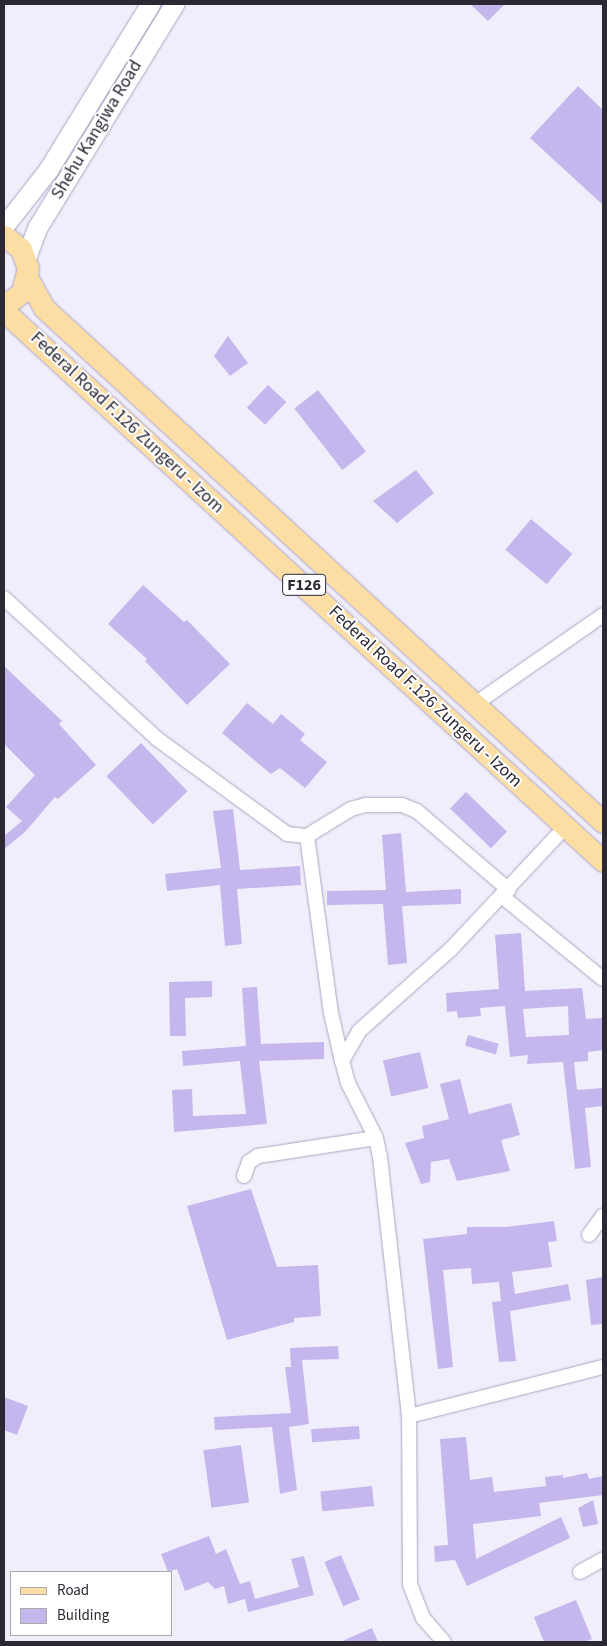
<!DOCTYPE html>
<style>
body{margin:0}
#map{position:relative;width:607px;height:1646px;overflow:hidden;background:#f1eefb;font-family:"Source Sans 3",sans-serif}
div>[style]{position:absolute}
.building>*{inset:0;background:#c5b6ed;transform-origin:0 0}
.roads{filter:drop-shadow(0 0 1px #aca3c2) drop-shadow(0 0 1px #aca3c2)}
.minor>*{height:14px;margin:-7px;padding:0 7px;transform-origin:7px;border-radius:7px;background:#fff}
.secondary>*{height:19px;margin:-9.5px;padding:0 9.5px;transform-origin:9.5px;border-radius:9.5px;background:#fff}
.primary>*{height:21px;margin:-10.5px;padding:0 10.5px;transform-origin:10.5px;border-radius:10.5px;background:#fcdea5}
span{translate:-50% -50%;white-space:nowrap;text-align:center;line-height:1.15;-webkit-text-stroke:4px #fff;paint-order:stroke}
.shield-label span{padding:1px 4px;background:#fff;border:1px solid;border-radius:4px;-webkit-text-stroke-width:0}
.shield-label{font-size:16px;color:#2c2935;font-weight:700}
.street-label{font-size:18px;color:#2c2935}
.frame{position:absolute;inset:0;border:5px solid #2c2935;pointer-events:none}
.legend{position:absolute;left:10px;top:1571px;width:162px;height:65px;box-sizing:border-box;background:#fff;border:1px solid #aba9ae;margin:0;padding:6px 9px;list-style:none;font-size:15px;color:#2c2935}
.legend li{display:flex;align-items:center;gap:10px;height:25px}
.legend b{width:25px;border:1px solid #aba9ae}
</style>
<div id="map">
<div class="building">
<i style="clip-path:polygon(470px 4px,505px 4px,488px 21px)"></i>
<i style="clip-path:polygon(578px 86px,603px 110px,603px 205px,530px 138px)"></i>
<i style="clip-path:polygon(228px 336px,248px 363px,230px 376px,214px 356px)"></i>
<i style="left:268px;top:385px;width:25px;height:31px;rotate:43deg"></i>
<i style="left:318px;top:390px;width:78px;height:30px;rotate:52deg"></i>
<i style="clip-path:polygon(416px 470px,434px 493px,397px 523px,373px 501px)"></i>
<i style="left:531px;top:519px;width:54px;height:40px;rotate:40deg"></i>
<i style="clip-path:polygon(143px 585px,184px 622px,187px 620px,230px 664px,187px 705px,145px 661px,147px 659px,108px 624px)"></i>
<i style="clip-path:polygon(4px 666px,62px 721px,59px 724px,96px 765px,58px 799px,55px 797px,25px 832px,4px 849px,4px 836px,22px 821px,6px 807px,35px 775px,4px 744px)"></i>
<i style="clip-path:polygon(247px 703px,273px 724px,281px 714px,305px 734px,300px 740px,327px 762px,305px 788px,280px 768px,271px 774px,222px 733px)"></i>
<i style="left:141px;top:743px;width:67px;height:48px;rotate:46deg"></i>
<i style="left:466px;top:792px;width:57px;height:23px;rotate:44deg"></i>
<i style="clip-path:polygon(233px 809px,240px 870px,300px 866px,301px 885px,237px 889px,242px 944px,225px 946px,220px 885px,167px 891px,165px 874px,221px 868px,213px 811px)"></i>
<i style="clip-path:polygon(401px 833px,406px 892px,461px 889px,461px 904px,402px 906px,407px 963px,388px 965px,383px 904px,327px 905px,327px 891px,386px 890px,382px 835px)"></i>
<i style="clip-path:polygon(evenodd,521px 933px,525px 991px,582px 988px,586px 1019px,603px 1018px,603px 1050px,588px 1052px,588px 1061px,574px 1062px,577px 1090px,603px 1088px,603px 1106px,585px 1108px,591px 1167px,575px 1169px,563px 1062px,527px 1064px,528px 1055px,510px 1057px,505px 1006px,480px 1008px,481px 1016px,458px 1018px,457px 1011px,447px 1012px,446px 993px,499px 989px,495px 935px,521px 933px,568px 1006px,569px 1035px,526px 1037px,523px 1009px,568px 1006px)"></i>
<i style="clip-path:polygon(212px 981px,212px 997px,185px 998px,186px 1036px,170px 1036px,169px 982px)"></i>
<i style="clip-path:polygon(257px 987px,261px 1044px,324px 1042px,324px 1059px,259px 1061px,267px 1124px,174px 1132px,172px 1090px,192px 1089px,193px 1116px,246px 1114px,240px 1061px,183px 1066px,182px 1051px,246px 1046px,242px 988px)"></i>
<i style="left:468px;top:1035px;width:32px;height:11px;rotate:16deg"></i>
<i style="left:420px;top:1052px;width:37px;height:38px;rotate:77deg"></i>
<i style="clip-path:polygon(460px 1079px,469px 1114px,511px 1103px,520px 1135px,501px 1140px,510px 1171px,457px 1181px,449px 1159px,431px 1162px,430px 1182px,421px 1184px,405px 1143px,424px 1138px,422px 1126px,449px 1119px,440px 1084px)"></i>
<i style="clip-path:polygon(251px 1189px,277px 1267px,318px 1265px,321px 1316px,294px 1318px,294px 1322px,227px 1340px,187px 1206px)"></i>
<i style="clip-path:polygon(554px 1221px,557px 1241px,548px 1242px,552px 1267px,512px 1272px,515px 1294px,568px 1284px,571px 1300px,510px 1311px,516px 1361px,499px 1362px,492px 1302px,501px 1301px,499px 1282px,472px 1284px,471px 1268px,443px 1270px,453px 1367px,438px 1369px,423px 1239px,467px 1234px,467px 1227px,507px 1227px)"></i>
<i style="clip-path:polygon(603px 1277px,603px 1324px,591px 1325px,586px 1280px)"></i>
<i style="clip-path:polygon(338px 1346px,339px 1359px,302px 1360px,309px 1424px,289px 1427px,297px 1490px,280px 1494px,272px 1427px,215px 1430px,214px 1417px,291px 1413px,285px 1367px,291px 1367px,290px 1348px)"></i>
<i style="clip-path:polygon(4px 1397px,28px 1406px,17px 1435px,4px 1430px)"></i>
<i style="left:359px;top:1426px;width:13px;height:48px;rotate:86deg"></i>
<i style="clip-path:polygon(466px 1437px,470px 1480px,492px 1477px,494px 1492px,546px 1486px,545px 1477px,563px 1475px,563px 1478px,587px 1473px,589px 1479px,603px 1476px,603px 1495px,539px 1503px,541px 1516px,473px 1524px,476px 1559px,561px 1517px,570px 1538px,467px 1586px,455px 1560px,435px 1562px,434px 1546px,448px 1545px,440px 1439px)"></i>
<i style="left:241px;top:1445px;width:58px;height:38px;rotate:82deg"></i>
<i style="left:372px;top:1486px;width:20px;height:52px;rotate:84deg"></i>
<i style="clip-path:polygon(593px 1500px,598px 1524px,583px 1527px,578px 1508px)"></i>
<i style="clip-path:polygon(209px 1536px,216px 1554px,226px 1549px,240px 1584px,250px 1581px,255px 1599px,299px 1587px,291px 1559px,304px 1556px,314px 1595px,248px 1612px,245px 1599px,228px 1604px,224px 1586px,215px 1589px,208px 1582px,185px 1591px,177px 1569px,168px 1572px,161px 1554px)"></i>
<i style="left:341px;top:1555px;width:48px;height:18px;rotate:67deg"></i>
<i style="clip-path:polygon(576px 1600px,592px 1639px,584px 1642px,544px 1642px,534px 1617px)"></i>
<i style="clip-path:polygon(372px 1628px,378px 1642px,340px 1642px)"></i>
</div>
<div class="roads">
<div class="minor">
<i style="left:4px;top:598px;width:207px;rotate:42.6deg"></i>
<i style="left:156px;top:738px;width:162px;rotate:36.2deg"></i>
<i style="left:287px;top:834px;width:20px;rotate:6deg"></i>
<i style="left:307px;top:836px;width:52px;rotate:-31.5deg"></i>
<i style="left:351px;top:809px;width:16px;rotate:-15deg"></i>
<i style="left:366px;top:805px;width:36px"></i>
<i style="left:402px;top:805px;width:16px;rotate:22deg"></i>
<i style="left:417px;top:811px;width:121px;rotate:40.7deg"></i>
<i style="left:475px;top:704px;width:156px;rotate:-34.8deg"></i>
<i style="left:307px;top:836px;width:179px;rotate:82.3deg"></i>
<i style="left:331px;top:1013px;width:49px;rotate:77.1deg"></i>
<i style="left:503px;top:897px;width:129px;rotate:39.4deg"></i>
<i style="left:244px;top:1176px;width:15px;rotate:-70deg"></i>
<i style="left:249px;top:1162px;width:11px;rotate:-34deg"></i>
<i style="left:258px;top:1156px;width:119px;rotate:-8.7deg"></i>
<i style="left:589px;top:1235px;width:24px;rotate:-54deg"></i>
<i style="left:409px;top:1416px;width:200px;rotate:-14.2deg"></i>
<i style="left:580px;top:1572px;width:26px;rotate:-29deg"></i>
<i style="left:444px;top:1642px;width:32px;rotate:-131deg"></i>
<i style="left:423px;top:1618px;width:36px;rotate:-111deg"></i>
<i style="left:410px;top:1584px;width:168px;rotate:-90.3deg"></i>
<i style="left:409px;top:1416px;width:261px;rotate:-96.4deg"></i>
<i style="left:380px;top:1157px;width:19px;rotate:-102deg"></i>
<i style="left:376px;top:1138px;width:62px;rotate:-117deg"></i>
<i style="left:348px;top:1083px;width:23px;rotate:-105deg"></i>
<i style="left:342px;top:1061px;width:34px;rotate:-60deg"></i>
<i style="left:359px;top:1031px;width:123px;rotate:-41.7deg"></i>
<i style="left:451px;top:949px;width:168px;rotate:-46.9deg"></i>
</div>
<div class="secondary">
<i style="left:4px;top:226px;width:71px;rotate:-51.8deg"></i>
<i style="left:48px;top:170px;width:195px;rotate:-58.4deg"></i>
<i style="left:26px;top:258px;width:32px;rotate:-70deg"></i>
<i style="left:37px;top:228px;width:263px;rotate:-58.5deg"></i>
</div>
<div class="primary">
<i style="left:4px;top:236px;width:21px;rotate:37deg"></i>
<i style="left:21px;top:249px;width:20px;rotate:70deg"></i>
<i style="left:28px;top:268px;width:25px;rotate:104deg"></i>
<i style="left:22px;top:292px;width:23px;rotate:142deg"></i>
<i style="left:28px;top:279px;width:33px;rotate:61deg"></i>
<i style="left:44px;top:308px;width:759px;rotate:42.6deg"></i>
<i style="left:4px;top:311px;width:813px;rotate:42.56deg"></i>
</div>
</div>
<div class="shield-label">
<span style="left:304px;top:585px">F126</span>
</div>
<div class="street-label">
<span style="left:97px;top:130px;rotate:-59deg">Shehu Kangiwa Road</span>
<span style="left:127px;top:423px;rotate:43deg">Federal Road F.126 Zungeru - Izom</span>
<span style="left:425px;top:697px;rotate:43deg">Federal Road F.126 Zungeru - Izom</span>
</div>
<div class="frame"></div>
<ul class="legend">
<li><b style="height:6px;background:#fcdea5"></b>Road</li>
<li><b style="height:14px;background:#c5b6ed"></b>Building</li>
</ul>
</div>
